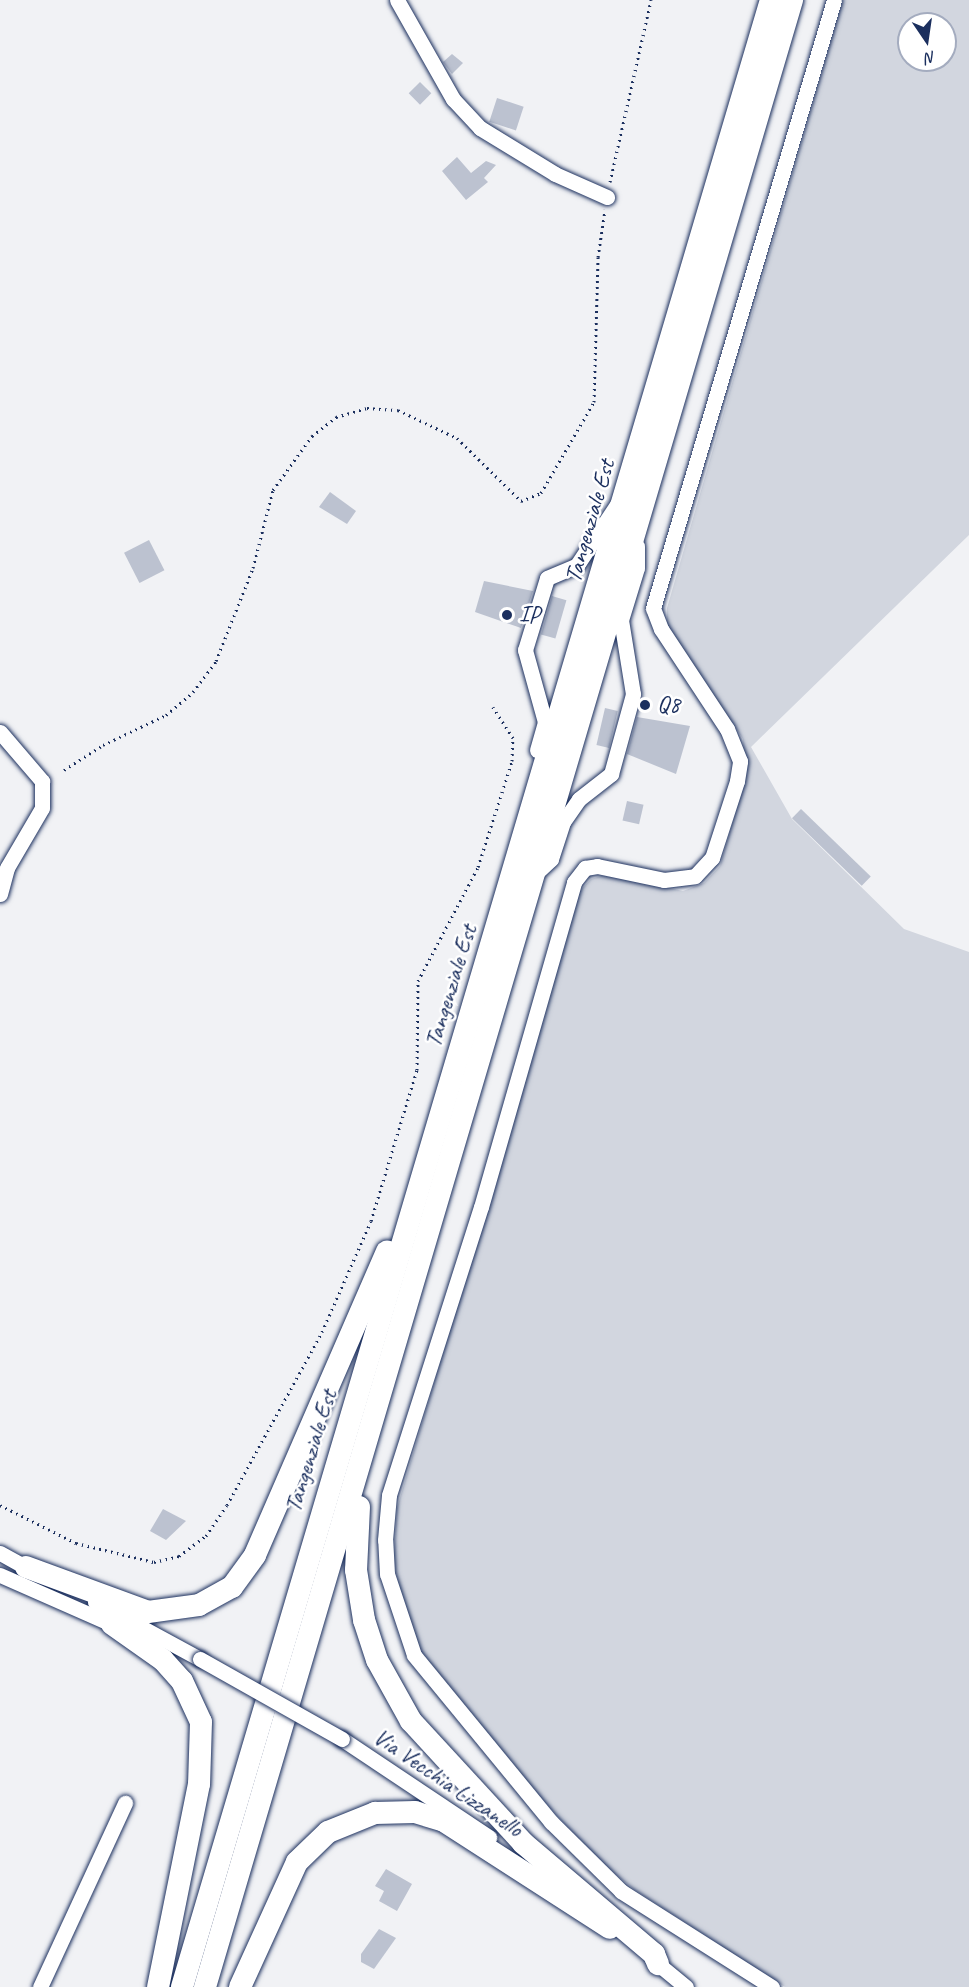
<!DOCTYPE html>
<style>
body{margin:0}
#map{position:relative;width:969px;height:1987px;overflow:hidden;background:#f1f2f5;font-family:Caveat,sans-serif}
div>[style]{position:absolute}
.green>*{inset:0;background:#d2d6df}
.building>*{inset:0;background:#bcc2d0;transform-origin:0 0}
.path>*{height:3px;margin-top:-1.5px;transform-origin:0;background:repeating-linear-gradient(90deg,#1b2f5e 0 1.5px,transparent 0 6px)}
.roads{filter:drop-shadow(0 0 2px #1b2f5e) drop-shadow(0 0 2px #1b2f5e)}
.minor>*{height:15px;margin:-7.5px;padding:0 7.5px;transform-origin:7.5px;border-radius:7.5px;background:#fff}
.highway>*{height:22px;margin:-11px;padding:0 11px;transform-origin:11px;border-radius:11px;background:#fff}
.bridges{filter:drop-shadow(0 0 2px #1b2f5e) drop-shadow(0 0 2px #1b2f5e)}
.minor-bridge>*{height:15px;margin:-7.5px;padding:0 7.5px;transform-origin:7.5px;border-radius:7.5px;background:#fff}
.dots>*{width:16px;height:16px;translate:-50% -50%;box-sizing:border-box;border:3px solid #fff;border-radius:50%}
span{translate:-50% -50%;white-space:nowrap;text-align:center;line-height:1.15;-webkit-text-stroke:5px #fff;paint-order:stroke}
.street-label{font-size:24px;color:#1b2f5e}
.poi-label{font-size:24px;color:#1b2f5e}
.left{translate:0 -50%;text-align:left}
.north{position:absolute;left:897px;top:12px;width:60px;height:60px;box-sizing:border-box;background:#fff;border:2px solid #a4acbf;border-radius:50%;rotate:167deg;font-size:16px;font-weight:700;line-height:24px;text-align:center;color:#1b2f5e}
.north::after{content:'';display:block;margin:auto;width:21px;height:27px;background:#1b2f5e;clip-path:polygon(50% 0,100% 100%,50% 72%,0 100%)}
</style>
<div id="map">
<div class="green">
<i style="clip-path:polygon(evenodd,843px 0,969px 0,969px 535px,751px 747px,792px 819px,904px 929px,969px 952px,969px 1987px,785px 1987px,635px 1890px,597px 1859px,465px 1715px,424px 1658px,404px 1612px,394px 1561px,397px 1508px,580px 891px,591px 879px,608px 874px,683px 891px,704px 883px,720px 866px,745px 780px,743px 739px,667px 624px,667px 608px,843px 0,909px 24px,945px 24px,945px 60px,909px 60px,909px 24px)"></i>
</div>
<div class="building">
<i style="clip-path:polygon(452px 54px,463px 63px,452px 74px,443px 62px)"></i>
<i style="left:420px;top:82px;width:16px;height:16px;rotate:45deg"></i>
<i style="left:497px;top:98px;width:28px;height:25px;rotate:18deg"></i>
<i style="clip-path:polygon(457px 157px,471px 173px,486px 161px,496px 165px,484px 178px,488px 182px,466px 200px,442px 171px)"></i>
<i style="clip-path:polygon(330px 492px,356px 511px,347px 524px,319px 507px)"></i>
<i style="left:149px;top:540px;width:34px;height:28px;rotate:63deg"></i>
<i style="clip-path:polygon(484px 581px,533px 591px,521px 628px,475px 612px)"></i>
<i style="left:552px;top:596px;width:15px;height:40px;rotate:16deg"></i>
<i style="left:605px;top:708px;width:13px;height:38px;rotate:13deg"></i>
<i style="clip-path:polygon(637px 717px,690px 726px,676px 774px,627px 754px)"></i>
<i style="left:627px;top:801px;width:17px;height:20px;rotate:13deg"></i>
<i style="left:801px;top:809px;width:97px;height:13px;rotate:44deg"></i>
<i style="clip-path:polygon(163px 1509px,186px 1521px,166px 1540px,150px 1531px)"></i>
<i style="clip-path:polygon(386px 1869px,412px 1884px,397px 1911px,379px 1901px,384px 1891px,375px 1886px)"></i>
<i style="clip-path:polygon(379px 1929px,396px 1938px,374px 1969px,361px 1962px,361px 1954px)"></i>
</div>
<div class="path">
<i style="left:610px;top:182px;width:187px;rotate:-77.3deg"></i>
<i style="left:64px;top:770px;width:46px;rotate:-32.7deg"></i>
<i style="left:103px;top:745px;width:70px;rotate:-25.5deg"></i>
<i style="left:166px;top:715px;width:35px;rotate:-40deg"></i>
<i style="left:193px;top:692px;width:39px;rotate:-53deg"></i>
<i style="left:216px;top:661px;width:100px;rotate:-68.3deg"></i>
<i style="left:253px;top:568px;width:81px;rotate:-75.6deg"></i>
<i style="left:273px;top:490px;width:67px;rotate:-54.2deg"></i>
<i style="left:312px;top:436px;width:31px;rotate:-38deg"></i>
<i style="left:336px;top:417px;width:32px;rotate:-16deg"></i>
<i style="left:367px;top:408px;width:31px;rotate:4deg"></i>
<i style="left:398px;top:410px;width:65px;rotate:25.4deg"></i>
<i style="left:457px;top:438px;width:90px;rotate:44.5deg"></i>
<i style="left:521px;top:501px;width:22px;rotate:-22deg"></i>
<i style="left:541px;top:493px;width:105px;rotate:-59.8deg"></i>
<i style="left:594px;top:402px;width:145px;rotate:-88.4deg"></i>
<i style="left:598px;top:257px;width:48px;rotate:-81.5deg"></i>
<i style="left:0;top:1505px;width:85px;rotate:26.6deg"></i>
<i style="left:76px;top:1543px;width:80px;rotate:13.7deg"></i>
<i style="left:154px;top:1562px;width:26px;rotate:-13deg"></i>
<i style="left:179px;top:1556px;width:34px;rotate:-37deg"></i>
<i style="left:206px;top:1536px;width:37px;rotate:-56deg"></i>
<i style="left:227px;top:1505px;width:197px;rotate:-61.2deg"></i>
<i style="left:322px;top:1332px;width:121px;rotate:-66.2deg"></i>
<i style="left:371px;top:1221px;width:158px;rotate:-73.1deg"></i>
<i style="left:417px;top:1070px;width:89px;rotate:-89.4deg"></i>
<i style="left:418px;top:981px;width:129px;rotate:-62.2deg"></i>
<i style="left:478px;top:867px;width:111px;rotate:-72.2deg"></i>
<i style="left:512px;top:761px;width:23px;rotate:-88deg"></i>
<i style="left:513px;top:738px;width:37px;rotate:-123deg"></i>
</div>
<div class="roads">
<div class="minor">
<i style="left:397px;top:0;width:114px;rotate:60.5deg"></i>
<i style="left:453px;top:99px;width:40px;rotate:47deg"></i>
<i style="left:480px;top:128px;width:88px;rotate:31.5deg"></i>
<i style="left:555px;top:174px;width:57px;rotate:23.9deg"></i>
<i style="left:0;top:732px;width:65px;rotate:49.4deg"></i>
<i style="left:42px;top:781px;width:27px;rotate:90deg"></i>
<i style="left:42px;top:808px;width:69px;rotate:120.3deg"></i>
<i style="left:7px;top:868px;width:27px;rotate:105deg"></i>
<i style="left:537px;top:750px;width:29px;rotate:-74deg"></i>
<i style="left:545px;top:722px;width:75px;rotate:-105.5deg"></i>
<i style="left:525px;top:650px;width:75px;rotate:-73deg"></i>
<i style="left:547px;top:578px;width:33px;rotate:-23deg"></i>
<i style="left:577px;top:565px;width:78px;rotate:-56.5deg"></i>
<i style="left:535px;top:874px;width:22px;rotate:-43deg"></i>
<i style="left:551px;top:859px;width:39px;rotate:-72deg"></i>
<i style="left:563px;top:822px;width:28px;rotate:-55deg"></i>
<i style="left:579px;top:799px;width:41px;rotate:-38deg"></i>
<i style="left:611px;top:774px;width:83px;rotate:-74.6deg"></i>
<i style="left:633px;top:694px;width:75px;rotate:-99.2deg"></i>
<i style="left:621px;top:620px;width:54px;rotate:-72.9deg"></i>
<i style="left:637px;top:568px;width:22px;rotate:-90deg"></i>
<i style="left:0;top:1553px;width:38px;rotate:29deg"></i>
<i style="left:0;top:1575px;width:132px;rotate:23.7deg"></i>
<i style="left:95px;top:1602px;width:119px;rotate:28.5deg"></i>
<i style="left:342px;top:1739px;width:177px;rotate:33.7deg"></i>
<i style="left:652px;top:1959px;width:44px;rotate:39.5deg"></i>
<i style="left:40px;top:1987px;width:203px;rotate:-65.2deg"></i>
<i style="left:772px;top:1987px;width:179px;rotate:-147.6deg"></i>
<i style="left:621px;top:1891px;width:98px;rotate:-135.4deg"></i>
<i style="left:551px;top:1822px;width:216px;rotate:-129.4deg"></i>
<i style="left:414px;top:1655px;width:85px;rotate:-108.4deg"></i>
<i style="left:387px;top:1574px;width:34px;rotate:-93deg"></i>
<i style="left:385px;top:1540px;width:45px;rotate:-84.9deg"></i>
<i style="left:389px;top:1495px;width:302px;rotate:-72.3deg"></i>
<i style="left:481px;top:1207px;width:338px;rotate:-74deg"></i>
<i style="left:574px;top:882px;width:18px;rotate:-52deg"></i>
<i style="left:585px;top:868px;width:12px;rotate:-9deg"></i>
<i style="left:597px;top:866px;width:68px;rotate:11.8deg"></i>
<i style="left:664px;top:880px;width:31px;rotate:-7deg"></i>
<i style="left:695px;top:876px;width:25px;rotate:-47deg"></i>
<i style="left:712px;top:858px;width:81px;rotate:-72deg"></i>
<i style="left:737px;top:781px;width:20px;rotate:-81deg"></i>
<i style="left:740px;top:761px;width:35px;rotate:-112deg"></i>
<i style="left:727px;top:729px;width:120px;rotate:-123.4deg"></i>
<i style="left:661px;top:629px;width:22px;rotate:-111deg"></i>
<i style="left:653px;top:608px;width:634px;rotate:-73.42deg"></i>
</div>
<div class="highway">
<i style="left:359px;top:1507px;width:63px;rotate:92.7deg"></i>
<i style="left:356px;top:1570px;width:51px;rotate:80.9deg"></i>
<i style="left:364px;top:1620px;width:42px;rotate:72deg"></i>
<i style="left:377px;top:1660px;width:70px;rotate:60.9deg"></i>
<i style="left:411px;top:1721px;width:166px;rotate:47.4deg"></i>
<i style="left:523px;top:1843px;width:172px;rotate:40.3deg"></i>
<i style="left:654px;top:1954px;width:11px;rotate:68deg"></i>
<i style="left:26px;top:1567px;width:130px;rotate:20.2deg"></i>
<i style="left:148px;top:1612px;width:51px;rotate:-7.8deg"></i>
<i style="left:199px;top:1605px;width:38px;rotate:-29deg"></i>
<i style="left:232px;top:1587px;width:39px;rotate:-54deg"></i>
<i style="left:255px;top:1555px;width:331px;rotate:-66.5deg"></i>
<i style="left:112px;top:1624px;width:62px;rotate:35.2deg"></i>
<i style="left:163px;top:1660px;width:28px;rotate:48deg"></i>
<i style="left:182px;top:1681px;width:45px;rotate:65.1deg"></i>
<i style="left:201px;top:1722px;width:62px;rotate:91.8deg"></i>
<i style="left:199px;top:1784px;width:207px;rotate:101.4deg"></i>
<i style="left:182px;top:1987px;width:2072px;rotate:-73.49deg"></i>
<i style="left:205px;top:1987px;width:2072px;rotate:-73.54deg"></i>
<i style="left:240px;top:1987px;width:137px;rotate:-65.5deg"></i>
<i style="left:297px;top:1862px;width:43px;rotate:-44.1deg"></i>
<i style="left:328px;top:1832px;width:51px;rotate:-22deg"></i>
<i style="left:375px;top:1813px;width:40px;rotate:-1.4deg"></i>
<i style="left:415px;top:1812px;width:30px;rotate:17deg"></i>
<i style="left:444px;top:1821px;width:197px;rotate:32.8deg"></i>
</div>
</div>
<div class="bridges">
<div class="minor-bridge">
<i style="left:200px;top:1659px;width:163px;rotate:29.4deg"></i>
</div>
</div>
<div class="dots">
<i style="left:507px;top:615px;background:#1b2f5e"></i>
<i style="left:645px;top:705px;background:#1b2f5e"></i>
</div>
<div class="street-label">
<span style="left:590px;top:521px;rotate:-74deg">Tangenziale Est</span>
<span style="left:451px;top:986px;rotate:-73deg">Tangenziale Est</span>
<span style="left:311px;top:1451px;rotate:-73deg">Tangenziale Est</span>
<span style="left:448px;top:1783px;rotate:34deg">Via Vecchia Lizzanello</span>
</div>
<div class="poi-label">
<span class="left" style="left:519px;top:615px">IP</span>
<span class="left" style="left:657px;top:705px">Q8</span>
</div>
<div class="north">N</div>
</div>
